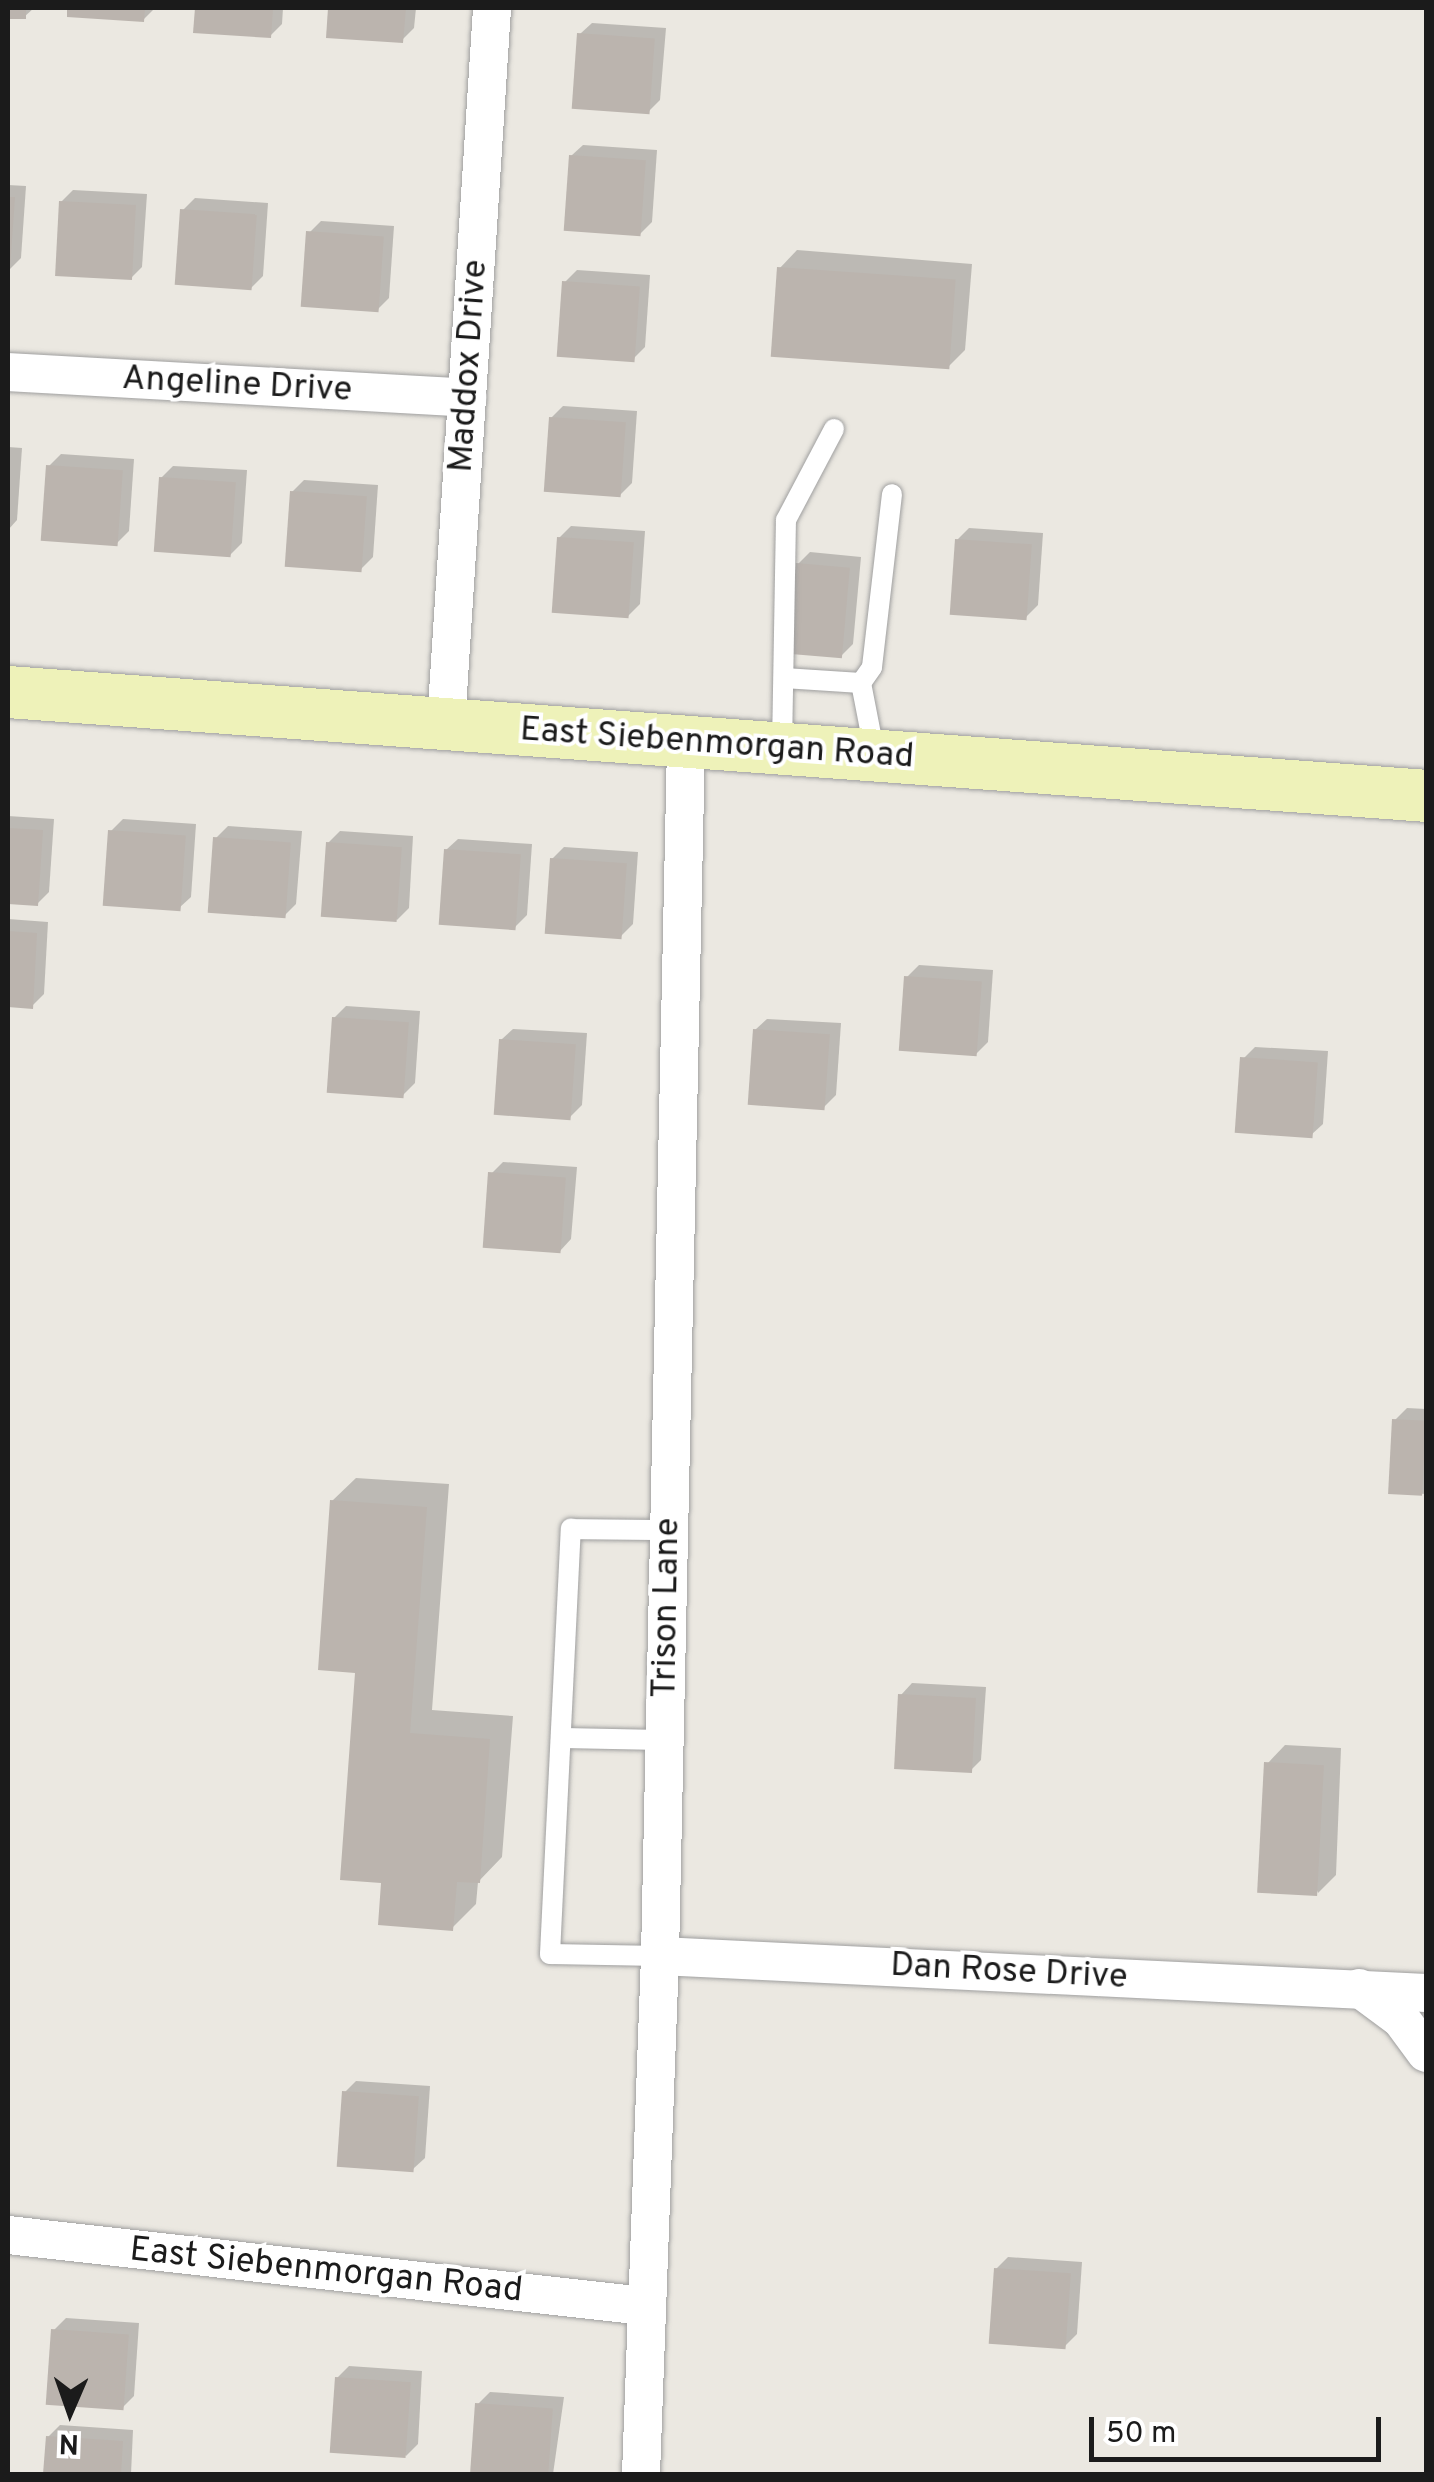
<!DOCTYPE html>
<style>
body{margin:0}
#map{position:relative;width:1434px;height:2482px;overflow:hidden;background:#ebe8e1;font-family:Overpass,sans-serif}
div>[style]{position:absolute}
.shadow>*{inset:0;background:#0003}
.building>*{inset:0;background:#bbb4ae;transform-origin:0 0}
.roads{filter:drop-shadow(0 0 2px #9f9f9f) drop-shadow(0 0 2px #9f9f9f)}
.lane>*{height:20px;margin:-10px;padding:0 10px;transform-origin:10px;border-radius:10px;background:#fff}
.street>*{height:38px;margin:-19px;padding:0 19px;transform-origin:19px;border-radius:19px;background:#fff}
.secondary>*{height:52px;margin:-26px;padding:0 26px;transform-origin:26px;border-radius:26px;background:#eef2b9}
span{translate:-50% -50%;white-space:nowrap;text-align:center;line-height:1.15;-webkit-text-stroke:8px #fff;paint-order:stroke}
.street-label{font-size:35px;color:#1b1b1b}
.frame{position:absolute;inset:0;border:10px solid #1b1b1b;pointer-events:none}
.north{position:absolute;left:20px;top:2362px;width:100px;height:100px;-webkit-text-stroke:8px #fff;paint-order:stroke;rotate:182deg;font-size:28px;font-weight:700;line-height:40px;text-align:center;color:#1b1b1b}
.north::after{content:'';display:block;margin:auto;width:35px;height:45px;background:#1b1b1b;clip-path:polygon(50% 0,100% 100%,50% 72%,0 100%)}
.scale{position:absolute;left:1089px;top:2417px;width:292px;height:45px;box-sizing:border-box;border:5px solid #1b1b1b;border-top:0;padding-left:12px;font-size:30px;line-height:35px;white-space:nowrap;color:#1b1b1b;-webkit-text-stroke:8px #fff;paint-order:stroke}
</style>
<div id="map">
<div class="shadow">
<i style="clip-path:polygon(8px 8px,34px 8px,24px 17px,8px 16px)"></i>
<i style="clip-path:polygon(70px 8px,155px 8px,143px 20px,69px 14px)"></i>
<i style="clip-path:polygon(198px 8px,283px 8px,282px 24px,270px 36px,196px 31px)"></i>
<i style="clip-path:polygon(331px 8px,416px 8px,414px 28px,402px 40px,329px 35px)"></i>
<i style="clip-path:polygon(592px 23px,666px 28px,660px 100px,648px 112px,580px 34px)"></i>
<i style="clip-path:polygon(583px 145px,657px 150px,652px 222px,640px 234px,571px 156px)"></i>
<i style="clip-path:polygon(8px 185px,26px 186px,21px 258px,9px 270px)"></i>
<i style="clip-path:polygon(73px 190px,147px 194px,142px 267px,130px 279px,61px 202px)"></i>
<i style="clip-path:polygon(195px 198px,268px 203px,263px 276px,251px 288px,183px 210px)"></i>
<i style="clip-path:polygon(321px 221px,394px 226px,389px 298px,377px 310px,309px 233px)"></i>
<i style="clip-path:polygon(797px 250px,972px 264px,965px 350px,947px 368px,779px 269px)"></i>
<i style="clip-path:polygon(577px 270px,650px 275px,645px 347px,633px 359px,565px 282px)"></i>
<i style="clip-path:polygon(563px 406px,637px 411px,632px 483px,620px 495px,551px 418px)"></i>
<i style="clip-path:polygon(8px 447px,22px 448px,17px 520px,8px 530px)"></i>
<i style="clip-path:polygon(61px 454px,134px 459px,129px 531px,117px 543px,49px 466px)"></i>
<i style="clip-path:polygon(173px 466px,247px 470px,242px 543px,230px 555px,161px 478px)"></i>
<i style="clip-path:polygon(304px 480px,378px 485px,373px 557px,361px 569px,292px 492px)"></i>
<i style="clip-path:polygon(571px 526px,645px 531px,640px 604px,628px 616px,559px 538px)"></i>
<i style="clip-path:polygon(969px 528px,1043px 533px,1038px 605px,1026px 617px,957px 540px)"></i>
<i style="clip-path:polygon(810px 552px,861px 557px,853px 644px,841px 656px,798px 564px)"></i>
<i style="clip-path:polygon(8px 816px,54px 819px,49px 892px,37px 904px,8px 902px)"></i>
<i style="clip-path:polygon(123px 819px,196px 824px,191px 897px,179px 908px,111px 831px)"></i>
<i style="clip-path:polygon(228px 826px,302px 831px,296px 904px,285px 915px,216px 838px)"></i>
<i style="clip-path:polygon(340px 831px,413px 836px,409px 908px,397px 920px,328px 843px)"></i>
<i style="clip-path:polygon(458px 839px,532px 844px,527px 915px,515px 927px,446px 850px)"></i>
<i style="clip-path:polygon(564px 847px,638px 852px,633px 924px,621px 936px,552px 859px)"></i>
<i style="clip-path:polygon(8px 919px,48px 922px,44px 994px,32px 1006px,8px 1005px)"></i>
<i style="clip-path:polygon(919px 965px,993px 970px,988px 1042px,976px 1054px,907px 977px)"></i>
<i style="clip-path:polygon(346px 1006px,420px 1011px,415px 1083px,403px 1095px,334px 1018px)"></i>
<i style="clip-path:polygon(767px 1019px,841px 1023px,836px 1095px,824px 1107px,755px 1030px)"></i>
<i style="clip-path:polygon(513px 1029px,587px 1033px,582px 1105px,570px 1117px,501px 1040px)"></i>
<i style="clip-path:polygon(1255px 1047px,1328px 1051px,1323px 1124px,1311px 1135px,1243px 1059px)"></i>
<i style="clip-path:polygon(503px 1162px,577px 1167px,571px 1239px,560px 1251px,491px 1174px)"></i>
<i style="clip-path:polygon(1407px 1408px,1426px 1409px,1426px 1494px,1390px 1492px,1395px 1420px)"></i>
<i style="clip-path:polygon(356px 1478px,449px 1484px,432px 1710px,513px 1716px,502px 1857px,478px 1882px,476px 1904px,452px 1928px,383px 1880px,332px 1501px)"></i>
<i style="clip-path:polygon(912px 1683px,986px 1687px,981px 1760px,969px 1772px,901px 1695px)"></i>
<i style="clip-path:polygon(1285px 1745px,1341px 1748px,1336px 1875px,1318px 1893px,1267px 1764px)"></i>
<i style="clip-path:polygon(356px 2081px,430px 2086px,425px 2158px,413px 2169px,344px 2093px)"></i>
<i style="clip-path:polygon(1008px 2257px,1082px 2262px,1077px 2334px,1065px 2346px,996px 2269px)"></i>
<i style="clip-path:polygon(66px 2318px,139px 2323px,134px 2396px,122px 2408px,54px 2330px)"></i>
<i style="clip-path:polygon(349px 2366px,422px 2371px,418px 2444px,406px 2456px,337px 2378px)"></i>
<i style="clip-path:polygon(490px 2392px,564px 2397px,553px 2474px,473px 2474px,478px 2404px)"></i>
<i style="clip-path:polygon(60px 2425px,133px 2430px,131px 2474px,46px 2474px,48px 2437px)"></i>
</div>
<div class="building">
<i style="left:8px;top:8px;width:18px;height:11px"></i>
<i style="clip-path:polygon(67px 8px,145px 8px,144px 22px,67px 17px)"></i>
<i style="clip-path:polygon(195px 8px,273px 8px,271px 38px,193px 33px)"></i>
<i style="clip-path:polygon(328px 8px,406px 8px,403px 43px,326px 38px)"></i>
<i style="left:577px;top:33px;width:78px;height:76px;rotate:4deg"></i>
<i style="left:569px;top:155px;width:77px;height:76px;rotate:4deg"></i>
<i style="clip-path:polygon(8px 197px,15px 197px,10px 269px,8px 269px)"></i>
<i style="left:59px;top:201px;width:77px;height:75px;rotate:3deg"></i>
<i style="left:180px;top:209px;width:77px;height:76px;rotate:4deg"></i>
<i style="left:306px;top:231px;width:78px;height:76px;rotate:4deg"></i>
<i style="left:777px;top:267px;width:179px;height:90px;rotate:4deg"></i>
<i style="left:562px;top:281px;width:78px;height:76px;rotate:4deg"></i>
<i style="left:549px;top:417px;width:77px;height:75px;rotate:4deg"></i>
<i style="left:46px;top:465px;width:77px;height:76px;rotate:4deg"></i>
<i style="left:159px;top:477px;width:77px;height:75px;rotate:4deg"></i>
<i style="left:290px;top:491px;width:77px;height:76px;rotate:4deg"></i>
<i style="left:557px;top:537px;width:77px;height:76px;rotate:4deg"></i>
<i style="left:955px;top:539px;width:77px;height:76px;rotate:4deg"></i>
<i style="left:796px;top:563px;width:54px;height:91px;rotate:5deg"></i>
<i style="clip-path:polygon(8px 828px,43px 830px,38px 906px,8px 904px)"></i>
<i style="left:108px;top:830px;width:78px;height:76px;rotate:4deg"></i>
<i style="left:213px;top:837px;width:78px;height:76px;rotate:4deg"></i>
<i style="left:326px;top:842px;width:76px;height:75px;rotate:4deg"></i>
<i style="left:444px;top:849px;width:77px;height:76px;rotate:4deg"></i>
<i style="left:550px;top:858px;width:77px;height:76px;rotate:4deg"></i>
<i style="clip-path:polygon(8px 931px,37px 933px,33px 1009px,8px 1007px)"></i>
<i style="left:904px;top:976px;width:78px;height:75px;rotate:4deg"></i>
<i style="left:332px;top:1017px;width:77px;height:76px;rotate:4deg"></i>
<i style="left:753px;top:1029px;width:77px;height:76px;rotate:4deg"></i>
<i style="left:499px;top:1039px;width:77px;height:76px;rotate:4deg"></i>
<i style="left:1240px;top:1057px;width:78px;height:76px;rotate:4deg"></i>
<i style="left:488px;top:1172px;width:78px;height:76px;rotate:4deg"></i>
<i style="left:1392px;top:1419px;width:34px;height:75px;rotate:3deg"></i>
<i style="clip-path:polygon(330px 1500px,427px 1507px,410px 1733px,490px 1739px,480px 1883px,457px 1882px,453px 1931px,378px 1925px,381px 1883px,340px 1880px,355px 1673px,318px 1670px)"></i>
<i style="left:898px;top:1694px;width:78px;height:75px;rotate:3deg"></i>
<i style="left:1264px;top:1762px;width:60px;height:131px;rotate:3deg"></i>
<i style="left:342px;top:2091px;width:77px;height:76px;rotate:4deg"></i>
<i style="left:994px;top:2268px;width:77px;height:76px;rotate:4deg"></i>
<i style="left:51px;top:2329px;width:78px;height:76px;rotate:4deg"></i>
<i style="left:335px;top:2377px;width:76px;height:76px;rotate:4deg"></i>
<i style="left:475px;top:2403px;width:78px;height:71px;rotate:4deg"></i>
<i style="clip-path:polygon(46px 2436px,123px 2441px,121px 2474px,43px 2474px)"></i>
</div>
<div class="roads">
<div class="lane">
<i style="left:784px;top:678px;width:77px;rotate:3.7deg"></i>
<i style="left:861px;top:683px;width:19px;rotate:-55deg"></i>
<i style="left:872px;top:667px;width:174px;rotate:-83.4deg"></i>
<i style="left:861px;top:683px;width:73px;rotate:79deg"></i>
<i style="left:782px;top:747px;width:227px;rotate:-89deg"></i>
<i style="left:786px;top:520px;width:103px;rotate:-62.2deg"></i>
<i style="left:561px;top:1738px;width:103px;rotate:1.1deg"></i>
<i style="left:660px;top:1956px;width:110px;rotate:-179deg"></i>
<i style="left:550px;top:1954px;width:426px;rotate:-87.2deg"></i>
<i style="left:571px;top:1529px;width:98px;rotate:0.6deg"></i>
</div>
<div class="street">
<i style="left:8px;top:372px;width:460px;rotate:3.2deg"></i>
<i style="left:446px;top:724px;width:717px;rotate:-86.32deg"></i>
<i style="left:660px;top:1956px;width:767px;rotate:2.77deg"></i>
<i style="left:1359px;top:1988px;width:52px;rotate:36.4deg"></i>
<i style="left:1401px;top:2019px;width:42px;rotate:53.7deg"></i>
<i style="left:8px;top:2235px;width:640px;rotate:6.37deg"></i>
<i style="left:641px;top:2474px;width:518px;rotate:-87.9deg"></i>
<i style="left:660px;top:1956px;width:1214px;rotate:-88.77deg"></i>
</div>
<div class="secondary">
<i style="left:8px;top:692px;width:1422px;rotate:4.19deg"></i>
</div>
</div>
<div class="street-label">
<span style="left:469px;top:366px;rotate:-86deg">Maddox Drive</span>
<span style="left:237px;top:385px;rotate:3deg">Angeline Drive</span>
<span style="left:717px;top:744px;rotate:4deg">East Siebenmorgan Road</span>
<span style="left:667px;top:1608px;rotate:-89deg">Trison Lane</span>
<span style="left:1009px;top:1972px;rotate:3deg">Dan Rose Drive</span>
<span style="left:326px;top:2271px;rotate:6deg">East Siebenmorgan Road</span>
</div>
<div class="frame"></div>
<div class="north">N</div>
<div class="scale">50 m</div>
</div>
